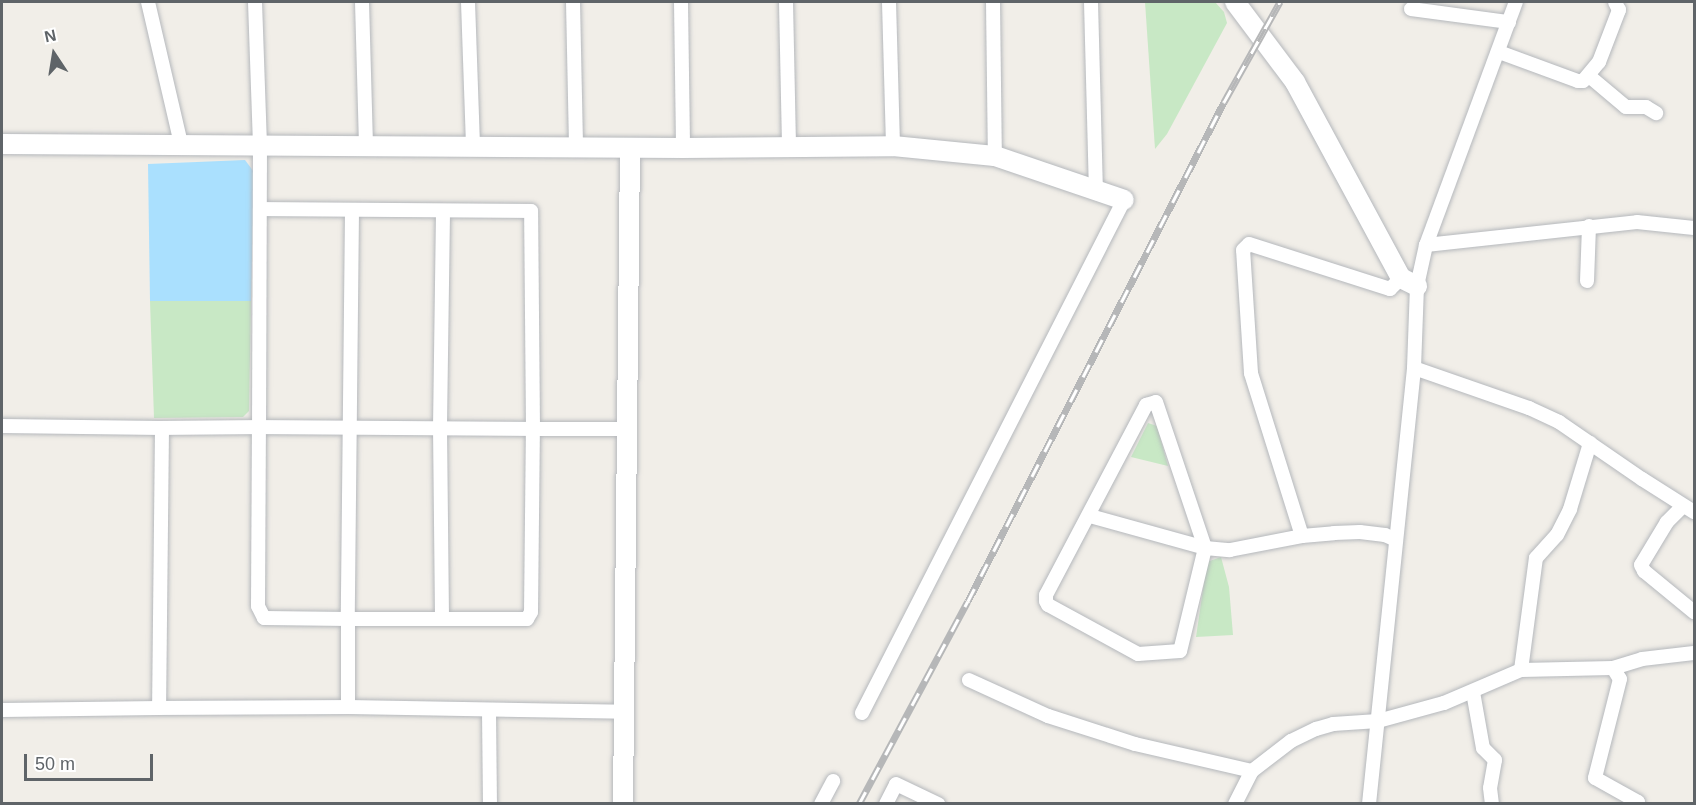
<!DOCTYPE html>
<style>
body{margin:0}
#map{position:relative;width:1696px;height:805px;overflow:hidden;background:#f1eee8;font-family:Arial,sans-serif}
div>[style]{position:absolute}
.green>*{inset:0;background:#c8e8c5}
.water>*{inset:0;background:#aae0fe}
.roads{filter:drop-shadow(0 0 2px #b5b8bc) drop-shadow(0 0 2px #b5b8bc)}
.street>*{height:14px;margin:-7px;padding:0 7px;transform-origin:7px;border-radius:7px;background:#fff}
.secondary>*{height:20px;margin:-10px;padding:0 10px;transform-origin:10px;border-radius:10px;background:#fff}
.rail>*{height:7px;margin-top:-3.5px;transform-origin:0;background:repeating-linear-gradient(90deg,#fff 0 14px,#b6b7b8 0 28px);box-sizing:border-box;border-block:2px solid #b6b7b8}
span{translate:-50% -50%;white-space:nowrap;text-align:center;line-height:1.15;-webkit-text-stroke:5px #fff;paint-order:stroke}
.frame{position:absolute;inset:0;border:3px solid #5f6468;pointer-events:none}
.north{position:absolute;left:24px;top:24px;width:60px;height:60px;-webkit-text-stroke:4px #fff;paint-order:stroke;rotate:348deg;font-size:16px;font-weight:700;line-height:24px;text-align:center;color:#5f6468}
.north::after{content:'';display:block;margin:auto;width:21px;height:27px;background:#5f6468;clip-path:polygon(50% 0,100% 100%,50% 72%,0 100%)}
.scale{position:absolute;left:24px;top:754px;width:129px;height:27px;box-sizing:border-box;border:3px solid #5f6468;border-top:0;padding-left:8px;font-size:18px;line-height:21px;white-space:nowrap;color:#5f6468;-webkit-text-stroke:4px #fff;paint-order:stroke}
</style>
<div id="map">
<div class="green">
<i style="clip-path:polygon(1145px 2px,1215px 2px,1224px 12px,1227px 23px,1167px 134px,1155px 149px)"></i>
<i style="clip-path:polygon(150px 301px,251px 301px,249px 411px,243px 417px,154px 418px)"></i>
<i style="clip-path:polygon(1148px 423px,1157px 426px,1168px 466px,1131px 457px)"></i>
<i style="clip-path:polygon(1221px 557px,1229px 587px,1233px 635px,1196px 637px,1207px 562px)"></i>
</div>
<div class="water">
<i style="clip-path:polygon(245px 160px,254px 172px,251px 301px,150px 301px,148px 164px)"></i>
</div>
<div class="roads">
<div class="street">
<i style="left:148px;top:2px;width:146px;rotate:76.9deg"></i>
<i style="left:255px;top:2px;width:144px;rotate:88deg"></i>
<i style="left:260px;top:146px;width:281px;rotate:90.2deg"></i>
<i style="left:259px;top:427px;width:274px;rotate:0.4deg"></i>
<i style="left:533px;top:429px;width:218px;rotate:-90.5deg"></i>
<i style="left:531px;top:211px;width:271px;rotate:-179.6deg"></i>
<i style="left:362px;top:2px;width:143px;rotate:88.4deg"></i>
<i style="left:468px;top:2px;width:144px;rotate:88deg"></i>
<i style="left:573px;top:2px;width:145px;rotate:88.8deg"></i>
<i style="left:681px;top:2px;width:146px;rotate:89.2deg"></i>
<i style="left:786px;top:2px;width:146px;rotate:88.8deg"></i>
<i style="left:889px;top:2px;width:144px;rotate:88.4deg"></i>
<i style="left:993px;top:2px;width:154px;rotate:89.3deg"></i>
<i style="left:1091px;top:2px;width:188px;rotate:88.5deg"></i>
<i style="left:1411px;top:9px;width:99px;rotate:7.6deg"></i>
<i style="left:1499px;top:52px;width:84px;rotate:20.2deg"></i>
<i style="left:1578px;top:81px;width:5px"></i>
<i style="left:1583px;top:81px;width:25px;rotate:-50deg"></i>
<i style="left:1599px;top:62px;width:56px;rotate:-69deg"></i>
<i style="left:1619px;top:10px;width:9px;rotate:-117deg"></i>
<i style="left:1589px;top:76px;width:48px;rotate:40deg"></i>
<i style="left:1626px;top:107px;width:20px"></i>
<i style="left:1646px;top:107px;width:12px;rotate:31deg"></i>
<i style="left:352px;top:211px;width:408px;rotate:90.6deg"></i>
<i style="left:348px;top:619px;width:84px;rotate:-179.3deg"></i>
<i style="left:264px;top:618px;width:13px;rotate:-117deg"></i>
<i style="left:258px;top:606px;width:179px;rotate:-89.7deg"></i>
<i style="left:259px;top:427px;width:97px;rotate:179.4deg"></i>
<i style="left:162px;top:428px;width:280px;rotate:90.6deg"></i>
<i style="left:159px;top:708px;width:189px;rotate:-0.3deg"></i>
<i style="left:348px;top:707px;width:88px;rotate:-90deg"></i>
<i style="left:348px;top:619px;width:179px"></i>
<i style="left:527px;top:619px;width:8px;rotate:-60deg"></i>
<i style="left:531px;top:612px;width:183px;rotate:-89.4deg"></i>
<i style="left:533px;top:429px;width:95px"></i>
<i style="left:1426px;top:245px;width:212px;rotate:-6.2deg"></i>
<i style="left:1637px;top:222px;width:57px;rotate:6deg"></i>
<i style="left:1587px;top:281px;width:55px;rotate:-87.9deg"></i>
<i style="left:1414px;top:368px;width:122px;rotate:19.2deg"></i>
<i style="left:1529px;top:408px;width:33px;rotate:25deg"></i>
<i style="left:1559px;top:422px;width:101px;rotate:34.5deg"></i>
<i style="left:1642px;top:479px;width:62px;rotate:32.4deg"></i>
<i style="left:1156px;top:402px;width:154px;rotate:71.4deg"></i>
<i style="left:1205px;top:548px;width:106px;rotate:103.6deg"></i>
<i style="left:1180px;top:651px;width:42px;rotate:175.9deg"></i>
<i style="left:1138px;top:654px;width:102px;rotate:-151.4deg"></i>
<i style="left:1048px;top:605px;width:4px;rotate:-117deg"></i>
<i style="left:1046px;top:601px;width:6px;rotate:-90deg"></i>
<i style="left:1046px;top:595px;width:215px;rotate:-62.2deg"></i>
<i style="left:1146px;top:405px;width:10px;rotate:-17deg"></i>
<i style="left:2px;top:426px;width:160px;rotate:0.7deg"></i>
<i style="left:1683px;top:506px;width:23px;rotate:135deg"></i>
<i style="left:1667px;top:522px;width:50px;rotate:121.2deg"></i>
<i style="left:1641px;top:565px;width:7px;rotate:63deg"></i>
<i style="left:1644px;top:571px;width:65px;rotate:39.4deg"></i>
<i style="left:1090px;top:516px;width:119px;rotate:15.5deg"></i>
<i style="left:1205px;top:548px;width:25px;rotate:5deg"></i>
<i style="left:1230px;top:550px;width:73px;rotate:-11deg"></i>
<i style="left:1302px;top:536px;width:32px;rotate:-5deg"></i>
<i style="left:1334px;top:533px;width:26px;rotate:-2deg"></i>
<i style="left:1360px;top:532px;width:25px;rotate:7deg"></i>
<i style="left:1385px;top:535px;width:12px;rotate:24deg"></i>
<i style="left:1302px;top:536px;width:171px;rotate:-107.4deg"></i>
<i style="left:1251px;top:373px;width:123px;rotate:-93.7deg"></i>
<i style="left:1243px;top:250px;width:8px;rotate:-45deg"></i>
<i style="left:1249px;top:244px;width:148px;rotate:17.7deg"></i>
<i style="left:1390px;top:289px;width:16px;rotate:-45deg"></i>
<i style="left:442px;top:618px;width:191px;rotate:-90.6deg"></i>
<i style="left:440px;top:427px;width:215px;rotate:-89.2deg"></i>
<i style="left:1613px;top:668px;width:13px;rotate:58deg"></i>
<i style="left:1620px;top:679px;width:102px;rotate:104.2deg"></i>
<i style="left:1595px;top:778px;width:49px;rotate:29.2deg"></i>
<i style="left:1638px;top:802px;width:2px;rotate:117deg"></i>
<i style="left:1521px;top:670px;width:113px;rotate:-82.4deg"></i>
<i style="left:1536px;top:558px;width:31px;rotate:-48deg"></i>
<i style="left:1557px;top:535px;width:29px;rotate:-63deg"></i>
<i style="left:1570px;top:509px;width:69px;rotate:-73.1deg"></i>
<i style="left:969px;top:680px;width:87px;rotate:24.5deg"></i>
<i style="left:1048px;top:716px;width:91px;rotate:17.8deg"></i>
<i style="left:1135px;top:744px;width:120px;rotate:13deg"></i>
<i style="left:1473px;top:692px;width:57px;rotate:79.9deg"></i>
<i style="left:1483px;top:748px;width:17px;rotate:45deg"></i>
<i style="left:1495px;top:760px;width:28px;rotate:100deg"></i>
<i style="left:1490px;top:788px;width:16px;rotate:83deg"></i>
<i style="left:348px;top:707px;width:277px;rotate:1deg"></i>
<i style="left:2px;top:710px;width:157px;rotate:-0.7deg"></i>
<i style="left:489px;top:711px;width:93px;rotate:89.4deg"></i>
<i style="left:862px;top:713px;width:576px;rotate:-62.95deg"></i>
<i style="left:821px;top:804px;width:26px;rotate:-62deg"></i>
<i style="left:886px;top:804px;width:22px;rotate:-63deg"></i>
<i style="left:896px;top:784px;width:47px;rotate:25.5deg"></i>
<i style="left:1235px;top:804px;width:37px;rotate:-63deg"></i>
<i style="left:1252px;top:771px;width:49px;rotate:-37.6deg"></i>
<i style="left:1291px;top:741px;width:28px;rotate:-26deg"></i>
<i style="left:1316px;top:729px;width:18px;rotate:-16deg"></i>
<i style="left:1333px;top:724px;width:45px;rotate:-3.8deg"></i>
<i style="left:1378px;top:721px;width:68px;rotate:-15.3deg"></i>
<i style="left:1444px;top:703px;width:84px;rotate:-23.2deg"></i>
<i style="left:1521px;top:670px;width:92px;rotate:-1.2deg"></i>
<i style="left:1613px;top:668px;width:30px;rotate:-17deg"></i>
<i style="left:1642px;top:659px;width:52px;rotate:-6.6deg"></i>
<i style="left:1369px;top:804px;width:438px;rotate:-84.1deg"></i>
<i style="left:1414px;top:368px;width:82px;rotate:-87.9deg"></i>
<i style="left:1417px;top:286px;width:42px;rotate:-77.6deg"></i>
<i style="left:1426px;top:245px;width:259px;rotate:-69.7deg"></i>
</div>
<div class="secondary">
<i style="left:1235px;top:2px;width:100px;rotate:53.1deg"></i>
<i style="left:1295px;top:82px;width:223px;rotate:61.6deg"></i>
<i style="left:1401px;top:278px;width:18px;rotate:27deg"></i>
<i style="left:2px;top:144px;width:681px;rotate:0.34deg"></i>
<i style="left:683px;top:148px;width:210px;rotate:-0.5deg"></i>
<i style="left:893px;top:146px;width:102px;rotate:5.6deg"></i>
<i style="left:995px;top:156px;width:136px;rotate:18.8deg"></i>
<i style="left:623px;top:804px;width:656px;rotate:-89.39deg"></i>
</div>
</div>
<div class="rail">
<i style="left:859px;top:804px;width:230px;rotate:-61.8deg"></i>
<i style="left:968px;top:601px;width:561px;rotate:-62.84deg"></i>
<i style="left:1224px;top:102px;width:115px;rotate:-60.8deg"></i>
</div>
<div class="frame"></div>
<div class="north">N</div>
<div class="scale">50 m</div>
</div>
